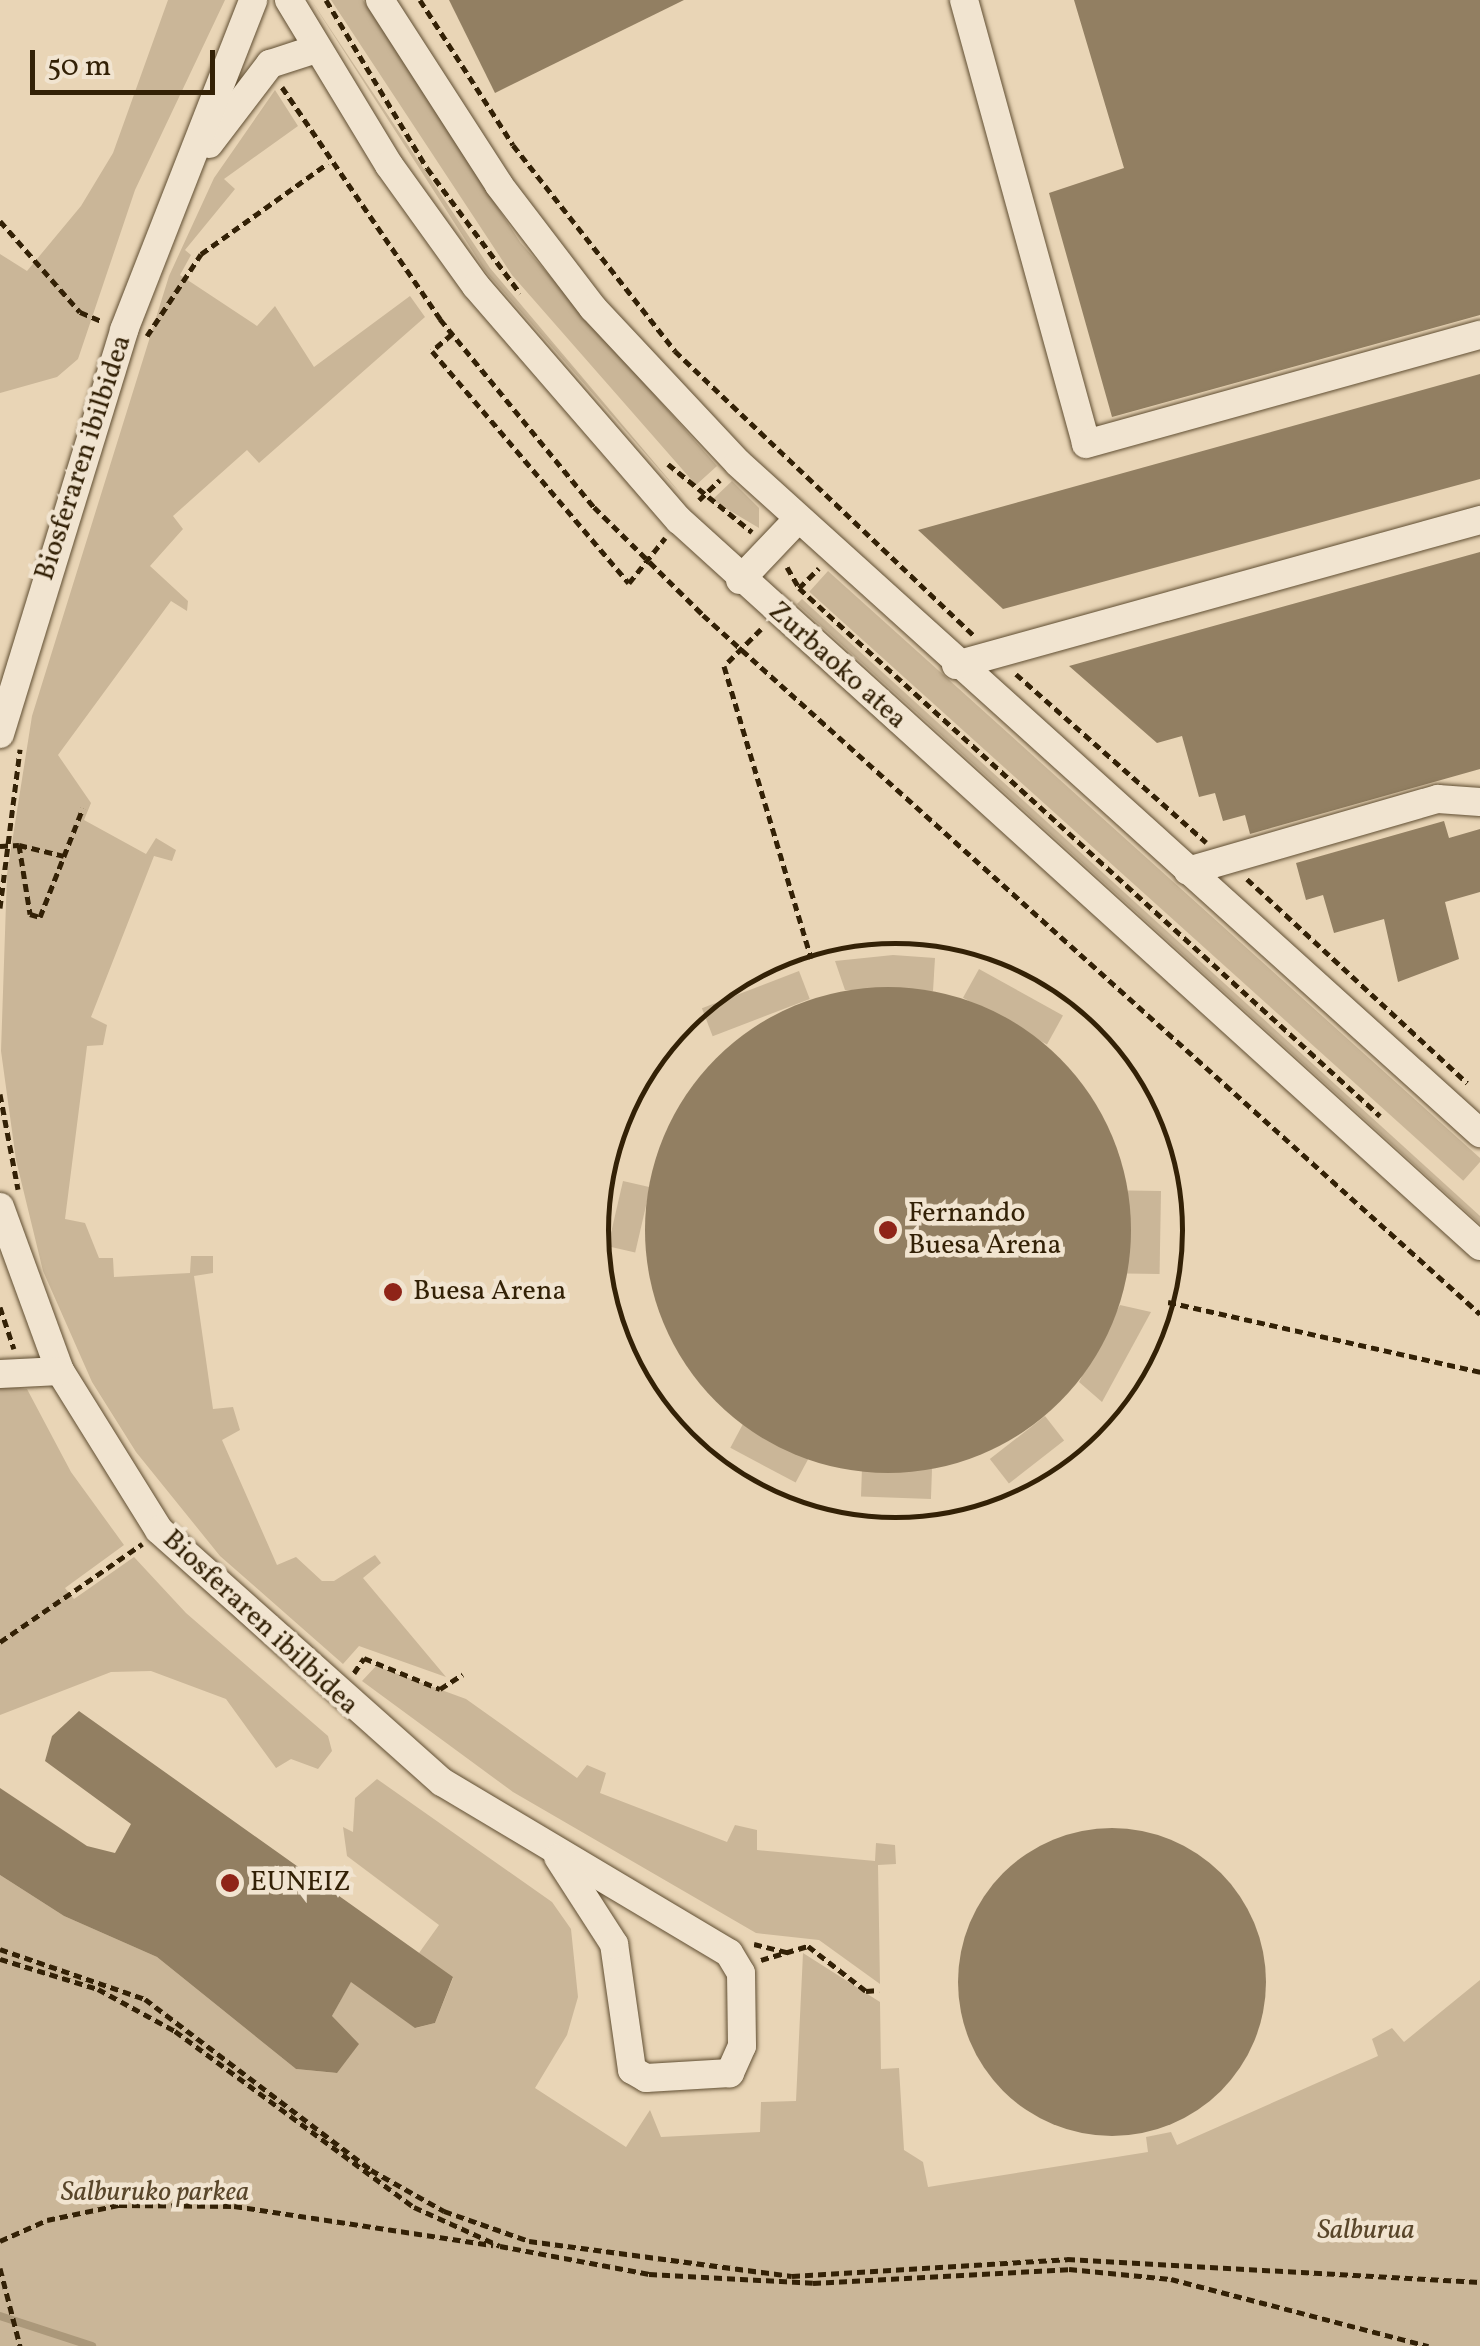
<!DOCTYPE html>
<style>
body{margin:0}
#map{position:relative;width:1480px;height:2346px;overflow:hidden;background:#e9d5b6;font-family:Vollkorn,serif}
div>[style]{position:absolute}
.green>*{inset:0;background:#cab698;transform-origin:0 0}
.stream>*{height:8px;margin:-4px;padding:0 4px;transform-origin:4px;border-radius:4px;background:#ab987a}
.building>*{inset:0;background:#927f62}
.round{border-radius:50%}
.path>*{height:5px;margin-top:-2.5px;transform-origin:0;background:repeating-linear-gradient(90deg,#332106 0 8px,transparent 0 13px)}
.path>.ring{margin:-2.5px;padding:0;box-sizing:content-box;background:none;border:5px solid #332106;border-radius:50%}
.roads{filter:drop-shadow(0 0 2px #604e32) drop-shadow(0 0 2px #604e32)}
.minor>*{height:28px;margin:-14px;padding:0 14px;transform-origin:14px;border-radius:14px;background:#f1e4d0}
.dots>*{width:28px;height:28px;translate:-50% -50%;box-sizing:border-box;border:5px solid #f1e4d0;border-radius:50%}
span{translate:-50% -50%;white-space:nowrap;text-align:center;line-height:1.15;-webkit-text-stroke:9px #f1e4d0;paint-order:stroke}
.street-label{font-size:28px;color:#332106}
.poi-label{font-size:28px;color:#332106}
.left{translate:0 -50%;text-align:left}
.park-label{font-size:28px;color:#59462a;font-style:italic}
.scale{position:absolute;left:30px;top:50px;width:185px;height:45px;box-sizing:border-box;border:5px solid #332106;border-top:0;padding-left:12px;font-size:30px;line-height:35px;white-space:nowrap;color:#332106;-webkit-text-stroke:8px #f1e4d0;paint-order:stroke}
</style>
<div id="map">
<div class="green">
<i style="clip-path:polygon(168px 0,225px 0,135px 190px,78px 359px,57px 377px,0 393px,0 254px,27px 271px,81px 206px,113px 153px)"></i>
<i style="clip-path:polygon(311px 0,490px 268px,686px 500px,486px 272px)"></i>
<i style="clip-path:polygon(331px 0,363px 0,520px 242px,717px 466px,696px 485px,512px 275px)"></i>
<i style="clip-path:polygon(275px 90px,298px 126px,224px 179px,235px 189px,185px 250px,191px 255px,180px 275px,257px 326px,275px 306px,314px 367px,410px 296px,425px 317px,259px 463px,247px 450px,173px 516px,183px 529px,150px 566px,188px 601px,187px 611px,171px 601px,58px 755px,91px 803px,84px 820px,146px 854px,156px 838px,176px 850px,172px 861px,154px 856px,91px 1017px,107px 1025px,103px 1045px,87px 1046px,65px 1219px,85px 1223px,99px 1258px,113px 1258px,114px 1277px,190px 1273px,191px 1256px,213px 1256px,213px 1273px,194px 1276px,213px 1409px,233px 1407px,240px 1430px,222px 1440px,277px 1565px,296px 1557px,322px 1581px,334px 1581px,375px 1555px,381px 1563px,363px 1578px,446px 1677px,359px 1646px,343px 1664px,220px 1556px,136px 1452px,92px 1382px,43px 1271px,16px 1160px,1px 1051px,7px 874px,32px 716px,169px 276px,214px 178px)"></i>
<i style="clip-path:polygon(732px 481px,759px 508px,759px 528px,712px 500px)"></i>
<i style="left:828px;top:571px;width:880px;height:28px;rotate:42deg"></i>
<i style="clip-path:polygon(802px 599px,1480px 1216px,1480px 1224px,797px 604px)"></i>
<i style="clip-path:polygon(893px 955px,935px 958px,933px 991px,845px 990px,835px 961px)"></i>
<i style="left:979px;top:969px;width:96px;height:33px;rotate:29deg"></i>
<i style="left:799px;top:971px;width:30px;height:104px;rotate:69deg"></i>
<i style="left:623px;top:1181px;width:28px;height:67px;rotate:13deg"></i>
<i style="left:1161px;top:1191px;width:83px;height:33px;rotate:91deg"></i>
<i style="clip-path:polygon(1120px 1305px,1151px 1312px,1102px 1402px,1079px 1382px)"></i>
<i style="clip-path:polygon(0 1386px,27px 1389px,71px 1472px,124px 1545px,65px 1588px,74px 1599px,134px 1557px,186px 1613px,328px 1736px,332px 1751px,318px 1769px,291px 1759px,276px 1768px,226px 1699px,151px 1671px,111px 1672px,0 1715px)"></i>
<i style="left:1045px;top:1416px;width:31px;height:70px;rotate:52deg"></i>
<i style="left:743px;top:1424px;width:74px;height:27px;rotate:28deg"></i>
<i style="left:932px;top:1469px;width:30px;height:70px;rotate:92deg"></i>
<i style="clip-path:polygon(376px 1666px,466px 1699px,577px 1778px,587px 1765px,606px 1773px,600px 1793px,727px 1842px,735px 1825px,757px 1830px,757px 1850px,875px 1861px,876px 1843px,895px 1845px,896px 1864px,878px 1865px,880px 1984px,819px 1940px,756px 1933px,513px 1792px,362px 1681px)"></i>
<i style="clip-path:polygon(377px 1779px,552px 1902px,571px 1929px,578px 1997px,567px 2035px,535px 2088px,626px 2147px,650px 2110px,661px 2137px,760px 2132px,761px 2102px,796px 2101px,803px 1953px,880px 2002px,881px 2069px,899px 2068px,904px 2150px,923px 2162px,928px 2187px,1148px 2152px,1146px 2137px,1171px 2132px,1177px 2145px,1378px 2056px,1372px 2039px,1392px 2028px,1404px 2042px,1480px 1980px,1480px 2346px,0 2346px,0 1875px,64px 1916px,157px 1957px,296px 2069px,336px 2073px,332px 2016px,351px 1981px,416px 2028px,435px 2023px,453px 1978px,419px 1953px,439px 1925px,347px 1856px,343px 1827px,353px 1832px,355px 1798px)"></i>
</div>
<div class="stream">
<i style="left:0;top:2316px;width:97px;rotate:18.1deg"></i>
</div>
<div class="building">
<i style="clip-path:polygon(449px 0,684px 0,495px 93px)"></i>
<i style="clip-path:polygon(1074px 0,1480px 0,1480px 315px,1112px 417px,1049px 193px,1124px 168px)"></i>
<i style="clip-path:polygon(1480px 374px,1480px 479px,1003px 609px,918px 530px)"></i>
<i style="clip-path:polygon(1480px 552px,1480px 769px,1250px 834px,1245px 815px,1223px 821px,1215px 793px,1199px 797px,1182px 736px,1157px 743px,1069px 666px)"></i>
<i style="clip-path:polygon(1444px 821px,1449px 838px,1480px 829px,1480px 892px,1445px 902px,1459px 959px,1398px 982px,1384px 919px,1334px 933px,1323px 895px,1306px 900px,1296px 863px)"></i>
<i class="round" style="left:645px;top:987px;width:486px;height:486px"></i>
<i style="clip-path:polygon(79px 1711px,453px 1977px,435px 2023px,415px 2028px,351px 1982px,332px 2016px,359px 2044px,337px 2073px,296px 2069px,157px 1957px,64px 1916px,0 1875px,0 1788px,87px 1846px,115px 1853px,131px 1824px,45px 1761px,52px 1736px)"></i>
<i class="round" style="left:958px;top:1828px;width:308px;height:308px"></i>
</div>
<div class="path">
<i style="left:326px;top:0;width:196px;rotate:59deg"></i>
<i style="left:427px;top:168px;width:156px;rotate:53.4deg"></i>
<i style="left:420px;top:0;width:172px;rotate:57.3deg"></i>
<i style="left:513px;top:145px;width:262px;rotate:51.8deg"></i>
<i style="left:675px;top:351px;width:413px;rotate:43.6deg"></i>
<i style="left:282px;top:87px;width:281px;rotate:55.7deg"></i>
<i style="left:440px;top:319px;width:243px;rotate:50.7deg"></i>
<i style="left:594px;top:507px;width:153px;rotate:44.7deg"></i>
<i style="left:703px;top:615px;width:1045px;rotate:41.97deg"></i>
<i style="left:0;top:221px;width:121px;rotate:48.7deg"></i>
<i style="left:80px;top:312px;width:25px;rotate:23deg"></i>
<i style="left:452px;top:334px;width:26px;rotate:140deg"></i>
<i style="left:432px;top:351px;width:304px;rotate:49.7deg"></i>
<i style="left:629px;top:583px;width:58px;rotate:-51.3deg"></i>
<i style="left:147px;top:336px;width:98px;rotate:-56.6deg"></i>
<i style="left:201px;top:254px;width:156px;rotate:-35.6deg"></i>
<i style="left:668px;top:464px;width:108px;rotate:39deg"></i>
<i style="left:699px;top:500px;width:29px;rotate:-44deg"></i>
<i style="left:787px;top:567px;width:24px;rotate:60deg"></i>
<i style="left:799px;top:588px;width:785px;rotate:42.26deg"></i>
<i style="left:799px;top:588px;width:28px;rotate:-45deg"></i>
<i style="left:761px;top:629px;width:52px;rotate:135deg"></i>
<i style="left:724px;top:666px;width:305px;rotate:73.4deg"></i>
<i style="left:1016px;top:674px;width:254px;rotate:41.5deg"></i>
<i style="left:19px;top:845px;width:46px;rotate:13.7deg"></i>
<i style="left:0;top:846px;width:19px;rotate:-3deg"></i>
<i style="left:19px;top:845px;width:70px;rotate:80.9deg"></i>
<i style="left:30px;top:914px;width:10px;rotate:17deg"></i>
<i style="left:40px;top:917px;width:117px;rotate:-68.5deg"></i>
<i style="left:1247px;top:879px;width:300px;rotate:42.8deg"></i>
<i style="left:0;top:908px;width:160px;rotate:-82.8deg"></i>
<i class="ring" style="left:608px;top:943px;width:569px;height:569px"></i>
<i style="left:0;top:1094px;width:97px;rotate:79.3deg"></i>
<i style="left:1168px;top:1302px;width:320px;rotate:12.6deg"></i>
<i style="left:0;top:1307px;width:44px;rotate:71.6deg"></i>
<i style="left:0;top:1642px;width:173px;rotate:-34.6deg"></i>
<i style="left:354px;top:1673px;width:18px;rotate:-56deg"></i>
<i style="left:364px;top:1658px;width:82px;rotate:22.2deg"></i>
<i style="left:440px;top:1689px;width:27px;rotate:-33deg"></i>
<i style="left:754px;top:1944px;width:38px;rotate:14deg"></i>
<i style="left:0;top:1949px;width:153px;rotate:19deg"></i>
<i style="left:145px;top:1999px;width:283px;rotate:37.1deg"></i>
<i style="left:371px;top:2170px;width:84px;rotate:29.3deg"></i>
<i style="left:444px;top:2211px;width:90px;rotate:19.4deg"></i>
<i style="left:529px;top:2241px;width:265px;rotate:7.6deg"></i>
<i style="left:792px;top:2276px;width:276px;rotate:-3.5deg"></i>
<i style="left:1067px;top:2259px;width:414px;rotate:3.2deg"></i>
<i style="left:0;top:1959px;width:102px;rotate:17deg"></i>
<i style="left:98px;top:1989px;width:88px;rotate:28.6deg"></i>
<i style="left:175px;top:2031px;width:297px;rotate:36.4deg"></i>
<i style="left:414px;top:2207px;width:94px;rotate:24.4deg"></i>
<i style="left:500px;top:2246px;width:152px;rotate:10.6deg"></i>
<i style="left:649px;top:2274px;width:164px;rotate:3.1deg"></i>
<i style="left:813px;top:2283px;width:256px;rotate:-3.1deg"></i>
<i style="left:1069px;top:2269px;width:102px;rotate:5.6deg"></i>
<i style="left:1171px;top:2279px;width:266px;rotate:14.6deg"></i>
<i style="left:761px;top:1960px;width:49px;rotate:-16.6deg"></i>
<i style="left:808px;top:1946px;width:73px;rotate:37.8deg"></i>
<i style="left:866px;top:1991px;width:13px;rotate:-4deg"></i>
<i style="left:0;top:2241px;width:51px;rotate:-24.1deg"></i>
<i style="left:47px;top:2220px;width:74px;rotate:-11.8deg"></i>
<i style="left:119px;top:2205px;width:115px;rotate:0.5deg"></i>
<i style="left:234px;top:2206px;width:262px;rotate:8.6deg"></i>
<i style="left:0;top:2268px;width:81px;rotate:75.6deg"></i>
</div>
<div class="roads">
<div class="minor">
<i style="left:289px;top:0;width:193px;rotate:58.8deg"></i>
<i style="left:389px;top:165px;width:149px;rotate:54.3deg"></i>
<i style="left:476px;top:286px;width:310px;rotate:49.1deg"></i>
<i style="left:679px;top:520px;width:1081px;rotate:42.19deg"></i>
<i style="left:380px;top:0;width:220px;rotate:57.2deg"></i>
<i style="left:499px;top:185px;width:155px;rotate:52.6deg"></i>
<i style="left:593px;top:308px;width:212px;rotate:46.9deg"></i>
<i style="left:738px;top:463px;width:1000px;rotate:42.08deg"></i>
<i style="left:964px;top:0;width:460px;rotate:74.6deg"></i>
<i style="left:1086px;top:444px;width:409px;rotate:-15.5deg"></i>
<i style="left:209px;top:144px;width:101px;rotate:-52.7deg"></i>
<i style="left:270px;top:64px;width:48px;rotate:-18.1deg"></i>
<i style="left:740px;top:580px;width:83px;rotate:-46.5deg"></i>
<i style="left:956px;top:665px;width:544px;rotate:-15.47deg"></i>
<i style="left:0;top:734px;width:423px;rotate:-72.9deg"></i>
<i style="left:124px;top:330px;width:354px;rotate:-68.6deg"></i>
<i style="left:1188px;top:871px;width:260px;rotate:-16.1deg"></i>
<i style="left:1438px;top:799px;width:42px;rotate:4.1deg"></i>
<i style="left:0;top:1207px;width:175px;rotate:69.9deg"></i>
<i style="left:60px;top:1371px;width:187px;rotate:58.1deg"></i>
<i style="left:159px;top:1530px;width:379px;rotate:41.7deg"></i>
<i style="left:442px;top:1782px;width:334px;rotate:30.8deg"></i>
<i style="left:729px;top:1953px;width:23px;rotate:59deg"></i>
<i style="left:741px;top:1973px;width:73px;rotate:89.2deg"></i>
<i style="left:742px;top:2046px;width:30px;rotate:114deg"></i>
<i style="left:730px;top:2073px;width:84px;rotate:176.6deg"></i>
<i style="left:646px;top:2078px;width:16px;rotate:-150deg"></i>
<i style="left:632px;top:2070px;width:127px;rotate:-98.1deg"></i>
<i style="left:614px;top:1944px;width:103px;rotate:-122.8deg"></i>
<i style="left:0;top:1374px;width:60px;rotate:-2.9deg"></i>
</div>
</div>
<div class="dots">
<i style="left:888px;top:1230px;background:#8f2418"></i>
<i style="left:393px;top:1292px;background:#8f2418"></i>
<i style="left:230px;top:1883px;background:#8f2418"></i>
</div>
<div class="street-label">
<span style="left:84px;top:458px;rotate:-72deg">Biosferaren ibilbidea</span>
<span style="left:837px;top:666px;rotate:42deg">Zurbaoko atea</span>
<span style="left:260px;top:1623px;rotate:43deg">Biosferaren ibilbidea</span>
</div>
<div class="poi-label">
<span class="left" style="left:908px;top:1230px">Fernando<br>Buesa Arena</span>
<span class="left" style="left:413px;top:1292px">Buesa Arena</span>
<span class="left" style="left:250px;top:1883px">EUNEIZ</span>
</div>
<div class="park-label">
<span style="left:155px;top:2193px">Salburuko parkea</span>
<span style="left:1366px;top:2231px">Salburua</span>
</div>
<div class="scale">50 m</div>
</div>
